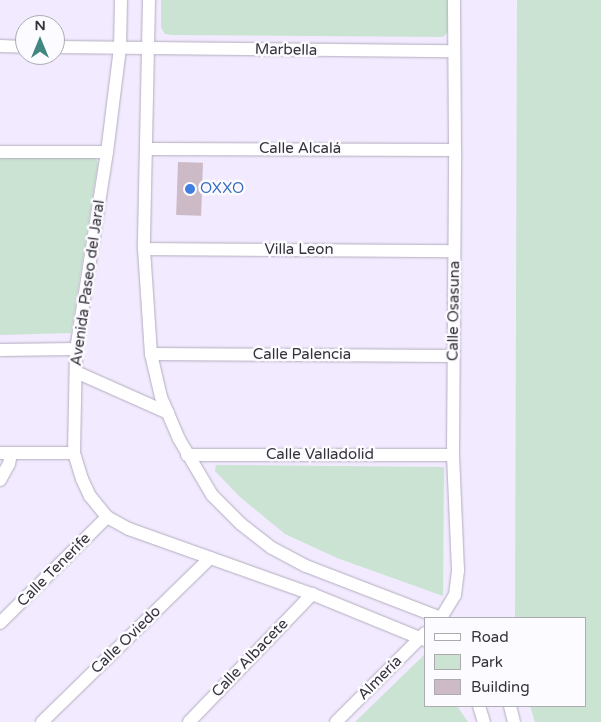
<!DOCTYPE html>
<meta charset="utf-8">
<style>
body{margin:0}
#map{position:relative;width:601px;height:722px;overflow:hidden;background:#f2eafe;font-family:"Varela Round",sans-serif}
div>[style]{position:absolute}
.green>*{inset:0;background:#cae3d2}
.building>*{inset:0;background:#ccbac7;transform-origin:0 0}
.roads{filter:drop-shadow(0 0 1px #b3acbe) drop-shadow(0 0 1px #b3acbe)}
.minor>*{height:12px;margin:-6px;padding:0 6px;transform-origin:6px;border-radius:6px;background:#fff}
.dots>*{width:14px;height:14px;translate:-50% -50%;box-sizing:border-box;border:2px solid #fcfbff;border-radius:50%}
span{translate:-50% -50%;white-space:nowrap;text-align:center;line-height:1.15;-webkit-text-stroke:5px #fcfbff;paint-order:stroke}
.street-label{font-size:15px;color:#35323a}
.shop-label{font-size:15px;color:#366cbe}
.left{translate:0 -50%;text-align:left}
.legend{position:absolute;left:424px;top:617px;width:162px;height:90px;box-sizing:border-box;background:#fcfbff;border:1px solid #acabb0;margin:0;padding:6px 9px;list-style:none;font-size:15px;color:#35323a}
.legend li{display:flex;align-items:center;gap:10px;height:25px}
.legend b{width:25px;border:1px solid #acabb0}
.north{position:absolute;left:15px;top:15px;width:50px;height:50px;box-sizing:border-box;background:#fcfbff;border:1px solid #acabb0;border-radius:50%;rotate:0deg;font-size:14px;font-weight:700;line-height:20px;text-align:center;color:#35323a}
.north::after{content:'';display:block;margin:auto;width:18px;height:22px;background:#408780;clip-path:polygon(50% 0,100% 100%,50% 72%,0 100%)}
</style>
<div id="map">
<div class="green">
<i style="clip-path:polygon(161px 0,450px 0,450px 30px,443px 37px,172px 35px,165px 34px,161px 28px)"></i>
<i style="clip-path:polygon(517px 0,601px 0,601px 722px,535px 722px,530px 706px,585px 706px,585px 618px,515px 618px)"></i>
<i style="clip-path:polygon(0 156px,92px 157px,96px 158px,98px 163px,71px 333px,0 335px)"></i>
<i style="clip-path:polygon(216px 465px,444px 467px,443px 596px,337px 558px,285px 534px,240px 497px,215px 471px)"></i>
<i style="clip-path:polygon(425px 654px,425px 706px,457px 706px,468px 722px,355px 722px)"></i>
</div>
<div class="building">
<i style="left:178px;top:162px;width:25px;height:53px;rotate:2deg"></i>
</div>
<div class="roads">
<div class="minor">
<i style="left:121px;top:0;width:48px;rotate:91.2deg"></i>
<i style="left:120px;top:48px;width:105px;rotate:97.1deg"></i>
<i style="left:107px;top:152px;width:199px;rotate:98.9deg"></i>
<i style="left:76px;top:349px;width:104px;rotate:91.1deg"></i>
<i style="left:74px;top:453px;width:27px;rotate:73deg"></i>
<i style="left:82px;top:479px;width:19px;rotate:65deg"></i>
<i style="left:90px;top:496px;width:27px;rotate:51deg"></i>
<i style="left:107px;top:517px;width:25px;rotate:29deg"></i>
<i style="left:129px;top:529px;width:194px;rotate:19.6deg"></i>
<i style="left:312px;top:594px;width:122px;rotate:22.2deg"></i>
<i style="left:149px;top:0;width:249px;rotate:91.2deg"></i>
<i style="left:144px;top:249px;width:105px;rotate:86.2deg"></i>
<i style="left:151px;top:354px;width:44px;rotate:76.9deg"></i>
<i style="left:161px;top:397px;width:46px;rotate:66.8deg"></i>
<i style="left:179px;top:439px;width:65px;rotate:59.5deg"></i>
<i style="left:212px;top:495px;width:41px;rotate:45deg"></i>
<i style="left:241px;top:524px;width:39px;rotate:38deg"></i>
<i style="left:272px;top:548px;width:38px;rotate:28deg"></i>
<i style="left:306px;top:566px;width:145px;rotate:21.1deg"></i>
<i style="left:0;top:46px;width:25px;rotate:2deg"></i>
<i style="left:55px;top:47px;width:398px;rotate:0.6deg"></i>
<i style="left:146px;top:149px;width:309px;rotate:0.2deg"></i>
<i style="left:0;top:152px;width:107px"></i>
<i style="left:144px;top:249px;width:310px;rotate:0.4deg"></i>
<i style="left:0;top:350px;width:76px;rotate:-0.8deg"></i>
<i style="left:151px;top:354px;width:302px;rotate:0.4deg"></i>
<i style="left:76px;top:372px;width:101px;rotate:24deg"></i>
<i style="left:0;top:453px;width:74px"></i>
<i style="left:187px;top:455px;width:266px"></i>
<i style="left:0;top:480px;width:18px;rotate:-61deg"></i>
<i style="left:9px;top:464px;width:10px;rotate:-79deg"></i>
<i style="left:441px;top:618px;width:27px;rotate:-59deg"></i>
<i style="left:455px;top:595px;width:25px;rotate:-83deg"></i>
<i style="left:458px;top:570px;width:115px;rotate:-92.5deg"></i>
<i style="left:453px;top:455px;width:305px;rotate:-89.6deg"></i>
<i style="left:455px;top:150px;width:150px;rotate:-90.4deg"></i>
<i style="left:0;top:623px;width:151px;rotate:-44.7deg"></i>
<i style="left:479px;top:706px;width:17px;rotate:73deg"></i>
<i style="left:510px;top:706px;width:16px;rotate:76deg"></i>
<i style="left:42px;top:722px;width:235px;rotate:-44.3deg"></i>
<i style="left:189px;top:722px;width:178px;rotate:-46.1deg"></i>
<i style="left:336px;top:722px;width:126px;rotate:-45deg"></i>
</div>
</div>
<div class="dots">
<i style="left:190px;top:189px;background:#3f7fe0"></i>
</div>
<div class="street-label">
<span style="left:286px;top:50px;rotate:1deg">Marbella</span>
<span style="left:300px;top:149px">Calle Alcalá</span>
<span style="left:299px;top:250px">Villa Leon</span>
<span style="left:88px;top:283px;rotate:-82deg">Avenida Paseo del Jaral</span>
<span style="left:454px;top:311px;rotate:-89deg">Calle Osasuna</span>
<span style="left:302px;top:355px">Calle Palencia</span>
<span style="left:320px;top:455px">Calle Valladolid</span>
<span style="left:54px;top:570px;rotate:-45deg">Calle Tenerife</span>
<span style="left:126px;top:640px;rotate:-44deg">Calle Oviedo</span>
<span style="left:250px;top:658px;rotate:-46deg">Calle Albacete</span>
<span style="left:380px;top:678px;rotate:-45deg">Almería</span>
</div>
<div class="shop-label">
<span class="left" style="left:200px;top:189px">OXXO</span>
</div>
<ul class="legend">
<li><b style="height:6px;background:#fff"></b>Road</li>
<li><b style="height:14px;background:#cae3d2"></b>Park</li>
<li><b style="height:14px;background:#ccbac7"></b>Building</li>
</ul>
<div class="north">N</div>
</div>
